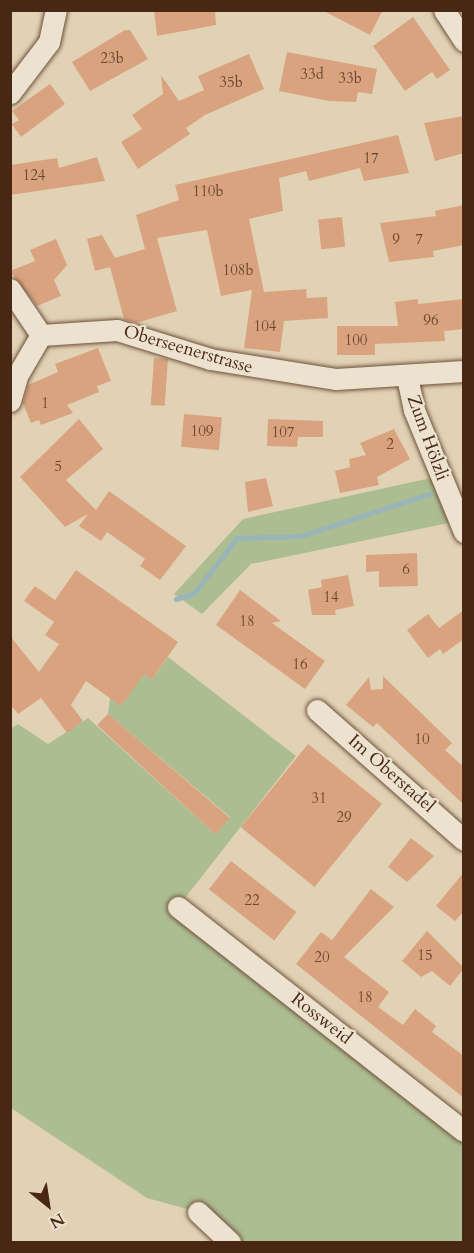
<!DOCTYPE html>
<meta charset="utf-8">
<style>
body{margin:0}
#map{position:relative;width:474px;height:1253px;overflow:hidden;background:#e2d2b5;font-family:Cardo,serif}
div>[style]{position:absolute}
.green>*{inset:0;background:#adbd92}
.stream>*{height:5px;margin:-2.5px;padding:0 2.5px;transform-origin:2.5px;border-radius:2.5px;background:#99b5b8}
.building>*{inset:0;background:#d9a37f;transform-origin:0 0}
.roads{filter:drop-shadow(0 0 2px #6e523c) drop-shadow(0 0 2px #6e523c)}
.minor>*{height:21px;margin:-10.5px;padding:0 10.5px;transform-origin:10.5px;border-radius:10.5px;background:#ece2cf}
span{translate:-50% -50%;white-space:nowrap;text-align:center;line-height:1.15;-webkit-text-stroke:4.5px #ece2cf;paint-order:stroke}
.number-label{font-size:15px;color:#6c472f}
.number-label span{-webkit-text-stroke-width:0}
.street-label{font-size:18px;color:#482814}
.frame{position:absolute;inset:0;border:12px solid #482814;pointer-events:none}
.north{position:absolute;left:18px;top:1175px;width:60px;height:60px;-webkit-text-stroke:4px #ece2cf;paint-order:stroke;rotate:150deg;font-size:16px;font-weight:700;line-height:24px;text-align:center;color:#482814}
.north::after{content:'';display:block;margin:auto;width:21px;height:27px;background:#482814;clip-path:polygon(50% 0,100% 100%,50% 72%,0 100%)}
</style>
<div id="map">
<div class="green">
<i style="clip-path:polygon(440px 476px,458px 521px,251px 564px,202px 614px,174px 594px,243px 519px)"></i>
<i style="clip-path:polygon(168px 657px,296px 756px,178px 907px,463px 1131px,463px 1242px,230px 1242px,198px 1212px,147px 1198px,11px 1108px,10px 729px,18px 724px,48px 744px,88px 718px,215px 834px,230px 817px,108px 714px,110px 698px,144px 674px,152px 679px)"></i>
</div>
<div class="stream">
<i style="left:176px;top:599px;width:19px;rotate:-18deg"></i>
<i style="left:194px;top:593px;width:70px;rotate:-52deg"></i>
<i style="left:237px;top:538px;width:63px;rotate:-1.8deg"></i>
<i style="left:300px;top:536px;width:136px;rotate:-18deg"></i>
</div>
<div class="building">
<i style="clip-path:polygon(154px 10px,215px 10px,216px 25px,157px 36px)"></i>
<i style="clip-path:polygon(322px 10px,383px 10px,370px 35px)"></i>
<i style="clip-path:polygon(413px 17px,450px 70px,437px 79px,432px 72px,405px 91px,373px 46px)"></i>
<i style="clip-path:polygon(125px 30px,130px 30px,148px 59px,90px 91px,72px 62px)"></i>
<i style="clip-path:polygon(287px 52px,377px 69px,372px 94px,358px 92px,356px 102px,329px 101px,279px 91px)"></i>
<i style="clip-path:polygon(249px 54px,264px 89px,205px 115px,186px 128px,190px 134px,138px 169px,121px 142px,142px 129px,132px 115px,163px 94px,161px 75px,179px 101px,204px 90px,198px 76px)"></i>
<i style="clip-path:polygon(50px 84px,65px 104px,21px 137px,12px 124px,19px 120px,12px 111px)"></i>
<i style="clip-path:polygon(464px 116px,464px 153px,435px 161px,424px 123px)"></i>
<i style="clip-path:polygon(398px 135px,409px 173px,364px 181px,360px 168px,309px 181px,306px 171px,279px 178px,283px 211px,249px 219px,264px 292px,306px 289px,307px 298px,327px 297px,328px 318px,284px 321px,280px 352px,244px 348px,252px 290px,221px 296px,207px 230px,157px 238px,177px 311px,136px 323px,124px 319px,110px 267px,95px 271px,87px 239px,102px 235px,115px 258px,145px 249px,136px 215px,179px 200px,175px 185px)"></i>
<i style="clip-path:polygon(97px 157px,105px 181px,10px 195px,10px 165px,57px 158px,59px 168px)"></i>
<i style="clip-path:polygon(464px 205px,464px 245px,433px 251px,434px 257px,389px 262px,380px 223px,436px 216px,435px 211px)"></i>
<i style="left:342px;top:217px;width:30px;height:24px;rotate:84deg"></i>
<i style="clip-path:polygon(56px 239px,67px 265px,54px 280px,61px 296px,37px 306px,10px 271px,35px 261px,30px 250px)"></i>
<i style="clip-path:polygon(418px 299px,418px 304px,464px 299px,464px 329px,444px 331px,445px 341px,375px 344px,375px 355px,337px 355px,337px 326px,398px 326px,395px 302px)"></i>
<i style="clip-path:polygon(98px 348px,111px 381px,97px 386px,99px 392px,67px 405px,73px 413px,41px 425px,39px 420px,31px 423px,23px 403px,28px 385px,58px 372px,55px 364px)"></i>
<i style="left:154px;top:358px;width:14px;height:47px;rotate:4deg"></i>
<i style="left:184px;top:414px;width:38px;height:33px;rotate:5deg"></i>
<i style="clip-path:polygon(79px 419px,103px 449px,66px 480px,96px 510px,109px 491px,186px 546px,160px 580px,140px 566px,145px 559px,107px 532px,101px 541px,79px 526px,88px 514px,65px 527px,20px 477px)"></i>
<i style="clip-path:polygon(268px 419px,323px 421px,323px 437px,298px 437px,297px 447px,267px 446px)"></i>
<i style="clip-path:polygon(394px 429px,410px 459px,377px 477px,379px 485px,340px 493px,335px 471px,350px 467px,349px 459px,366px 455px,360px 443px)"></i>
<i style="clip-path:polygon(266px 478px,273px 506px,248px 512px,245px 482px)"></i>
<i style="clip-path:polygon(417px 553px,418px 586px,379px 587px,379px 571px,366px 572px,366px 555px)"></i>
<i style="clip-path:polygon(76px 570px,178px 642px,152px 679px,144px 674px,121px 706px,86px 681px,71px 705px,83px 721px,67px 733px,41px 698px,18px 714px,10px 704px,10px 636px,39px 672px,59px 644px,45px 635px,54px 622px,24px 601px,35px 586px,55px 600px)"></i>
<i style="clip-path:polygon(348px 575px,354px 606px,335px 610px,336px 615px,312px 615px,308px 590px,322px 587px,321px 580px)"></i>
<i style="clip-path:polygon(240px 590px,281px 621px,272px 623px,325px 661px,305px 689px,216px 625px)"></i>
<i style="clip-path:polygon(464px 610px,464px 639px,443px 654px,440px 649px,428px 658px,407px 630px,428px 614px,439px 628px)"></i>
<i style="clip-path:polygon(383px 676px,452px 743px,445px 750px,464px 767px,464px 805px,377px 723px,373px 727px,346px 705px,369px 677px,371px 690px,383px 689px)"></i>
<i style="clip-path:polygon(108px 714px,230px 818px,215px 834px,97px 725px)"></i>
<i style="left:308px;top:744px;width:95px;height:107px;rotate:39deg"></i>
<i style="clip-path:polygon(411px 838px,434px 856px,407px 882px,388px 867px)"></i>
<i style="left:231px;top:861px;width:83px;height:36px;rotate:38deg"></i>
<i style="clip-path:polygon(464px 872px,464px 911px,455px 921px,436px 906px)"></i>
<i style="clip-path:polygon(371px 889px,394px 907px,344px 957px,389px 992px,378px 1007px,403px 1025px,415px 1009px,436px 1026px,432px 1032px,464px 1056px,464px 1098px,296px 964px,321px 932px,332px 940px)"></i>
<i style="clip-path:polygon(427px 931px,464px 968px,450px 986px,432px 971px,421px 977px,402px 961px)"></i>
</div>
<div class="roads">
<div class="minor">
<i style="left:444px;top:10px;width:37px;rotate:57deg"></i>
<i style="left:10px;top:93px;width:64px;rotate:-52.6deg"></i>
<i style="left:49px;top:42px;width:33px;rotate:-78deg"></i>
<i style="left:10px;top:289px;width:55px;rotate:56deg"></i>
<i style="left:41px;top:335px;width:76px;rotate:-3.8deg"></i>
<i style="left:117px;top:330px;width:97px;rotate:17.3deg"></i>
<i style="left:210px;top:359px;width:128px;rotate:9deg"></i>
<i style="left:336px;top:379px;width:128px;rotate:-3.6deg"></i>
<i style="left:407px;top:377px;width:34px;rotate:78deg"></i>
<i style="left:414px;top:410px;width:132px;rotate:67.7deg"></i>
<i style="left:10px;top:401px;width:26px;rotate:-74deg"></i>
<i style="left:17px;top:376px;width:48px;rotate:-59.7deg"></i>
<i style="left:317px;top:710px;width:196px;rotate:41.5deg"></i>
<i style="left:178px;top:907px;width:363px;rotate:38.1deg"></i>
<i style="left:198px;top:1212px;width:44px;rotate:43.2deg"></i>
</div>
</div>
<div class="number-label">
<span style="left:112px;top:59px">23b</span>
<span style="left:312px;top:75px">33d</span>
<span style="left:350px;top:79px">33b</span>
<span style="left:231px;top:83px">35b</span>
<span style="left:371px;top:159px">17</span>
<span style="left:34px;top:176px">124</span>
<span style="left:208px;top:192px">110b</span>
<span style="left:396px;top:240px">9</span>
<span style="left:419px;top:240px">7</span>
<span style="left:238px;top:271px">108b</span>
<span style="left:431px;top:321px">96</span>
<span style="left:265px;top:327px">104</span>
<span style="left:356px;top:341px">100</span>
<span style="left:45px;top:404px">1</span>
<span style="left:202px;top:432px">109</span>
<span style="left:283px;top:433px">107</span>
<span style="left:390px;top:445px">2</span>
<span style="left:58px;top:467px">5</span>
<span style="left:406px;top:570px">6</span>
<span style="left:331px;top:598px">14</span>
<span style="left:247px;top:622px">18</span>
<span style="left:300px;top:665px">16</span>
<span style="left:422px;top:740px">10</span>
<span style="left:319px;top:799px">31</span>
<span style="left:344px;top:818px">29</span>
<span style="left:252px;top:901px">22</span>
<span style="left:425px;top:956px">15</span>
<span style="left:322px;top:958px">20</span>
<span style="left:365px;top:998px">18</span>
</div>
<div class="street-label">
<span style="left:188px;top:350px;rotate:16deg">Oberseenerstrasse</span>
<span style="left:427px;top:438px;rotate:70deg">Zum Hölzli</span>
<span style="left:391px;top:774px;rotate:41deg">Im Oberstadel</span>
<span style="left:321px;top:1019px;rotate:38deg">Rossweid</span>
</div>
<div class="frame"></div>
<div class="north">N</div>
</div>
